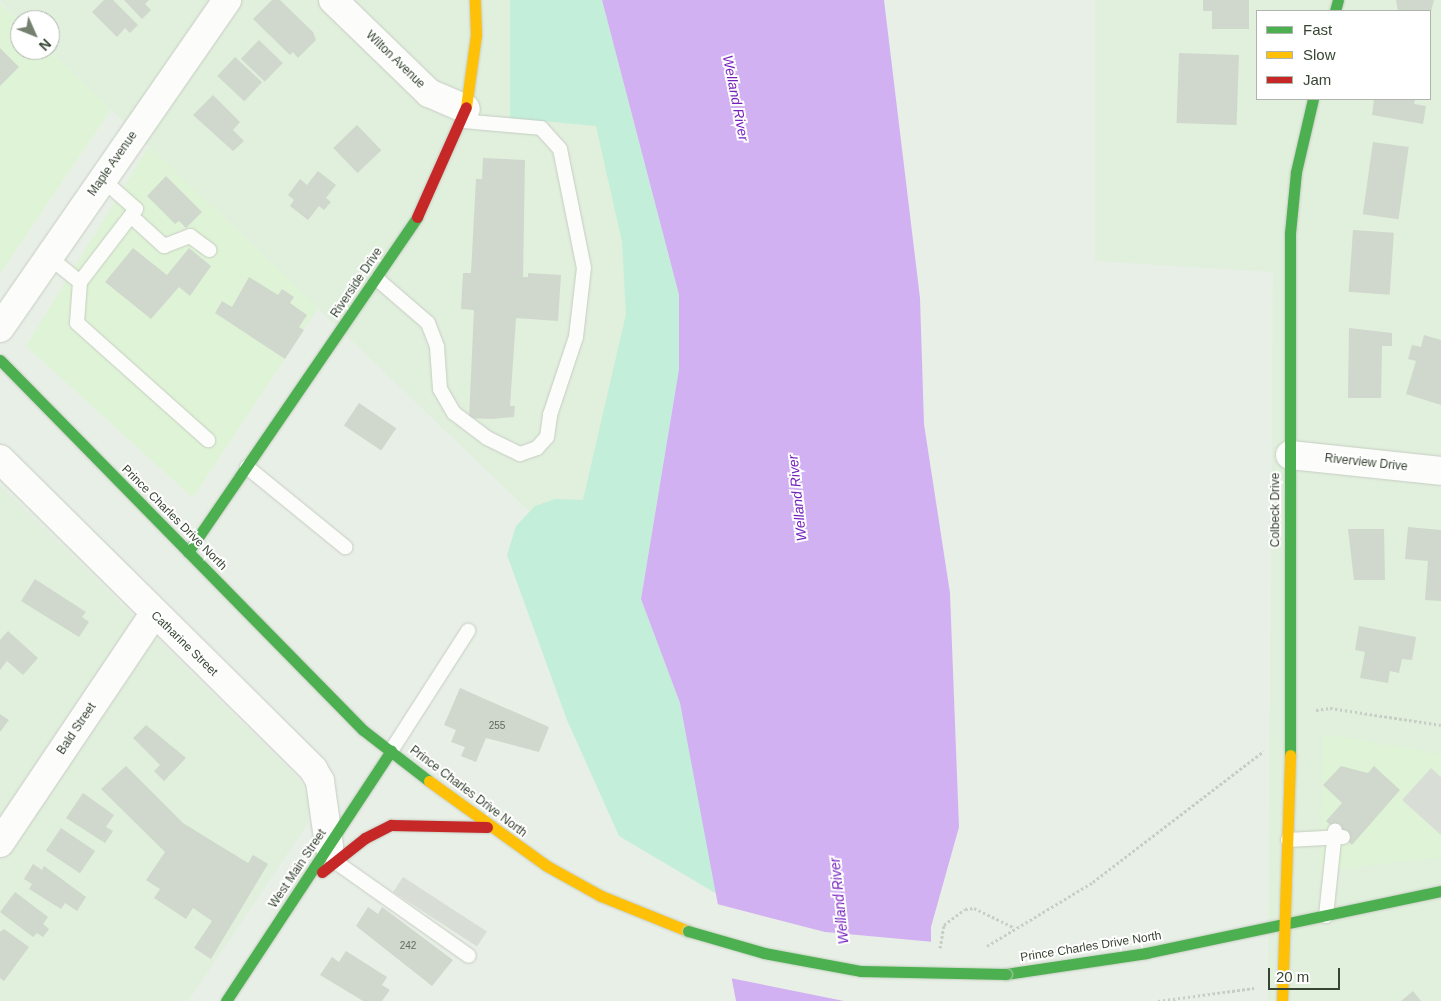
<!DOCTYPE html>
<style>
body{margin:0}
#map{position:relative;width:1441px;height:1001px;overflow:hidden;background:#e8efe6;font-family:Arial,sans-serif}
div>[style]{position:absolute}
.residential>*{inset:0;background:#e1efdd}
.commercial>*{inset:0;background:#dff4d6}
.green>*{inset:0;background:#c3eed9}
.parking>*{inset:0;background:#d8ded6;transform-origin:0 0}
.water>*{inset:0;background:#d2b1f3}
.pier>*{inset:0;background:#e8efe6}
.building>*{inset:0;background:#d0d7cd;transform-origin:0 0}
.path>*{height:3px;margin-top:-1.5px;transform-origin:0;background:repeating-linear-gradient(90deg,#c7cec5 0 2.5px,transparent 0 5px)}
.roads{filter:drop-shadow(0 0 1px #c6cdc2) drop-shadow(0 0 1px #c6cdc2)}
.lane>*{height:14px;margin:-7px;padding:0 7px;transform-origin:7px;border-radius:7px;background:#fcfdfb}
.street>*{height:28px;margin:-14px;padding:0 14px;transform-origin:14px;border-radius:14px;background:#fcfdfb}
.fast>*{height:11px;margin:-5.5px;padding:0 5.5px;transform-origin:5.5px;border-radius:5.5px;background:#4caf50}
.slow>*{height:11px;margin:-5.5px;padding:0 5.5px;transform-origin:5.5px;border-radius:5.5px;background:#ffc107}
.jam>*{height:11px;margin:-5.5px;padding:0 5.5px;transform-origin:5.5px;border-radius:5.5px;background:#c62828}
.bridges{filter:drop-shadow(0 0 1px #c2d2bf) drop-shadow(0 0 1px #c2d2bf)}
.fast-bridge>*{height:11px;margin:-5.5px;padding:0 5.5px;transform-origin:5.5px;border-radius:5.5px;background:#4caf50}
span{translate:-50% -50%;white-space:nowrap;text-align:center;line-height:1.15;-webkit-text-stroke:4px #fff;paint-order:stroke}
.number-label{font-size:10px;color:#5f6b5a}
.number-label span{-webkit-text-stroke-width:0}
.street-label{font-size:12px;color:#374532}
.water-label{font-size:14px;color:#7420bc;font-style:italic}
.legend{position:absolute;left:1256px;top:10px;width:175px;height:90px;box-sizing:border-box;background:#fff;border:1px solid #afb5ad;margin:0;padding:6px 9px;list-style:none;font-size:15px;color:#374532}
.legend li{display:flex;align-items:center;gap:10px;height:25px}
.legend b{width:25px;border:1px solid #afb5ad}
.north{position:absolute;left:10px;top:10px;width:50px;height:50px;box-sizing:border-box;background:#fff;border:1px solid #afb5ad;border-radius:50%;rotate:134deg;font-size:14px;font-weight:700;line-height:20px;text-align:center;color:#374532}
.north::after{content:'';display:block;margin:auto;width:18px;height:22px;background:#758071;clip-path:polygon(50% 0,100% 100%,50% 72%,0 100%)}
.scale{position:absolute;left:1268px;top:968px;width:72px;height:22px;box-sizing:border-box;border:2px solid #374532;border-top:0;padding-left:6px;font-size:15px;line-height:18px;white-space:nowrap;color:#374532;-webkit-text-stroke:4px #fff;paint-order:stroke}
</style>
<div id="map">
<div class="residential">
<i style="clip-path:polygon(0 0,602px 0,669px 423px,555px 536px,49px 50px,50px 20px,20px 22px)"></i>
<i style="clip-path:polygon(evenodd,1095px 0,1441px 0,1441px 1001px,1268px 1001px,1273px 272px,1095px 261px,1095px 0,1257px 11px,1430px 11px,1430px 99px,1257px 99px,1257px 11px)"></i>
<i style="clip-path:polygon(0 485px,299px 779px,310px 801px,308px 823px,188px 1001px,0 1001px)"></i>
</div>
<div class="commercial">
<i style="clip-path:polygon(0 3px,20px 22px,20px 50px,49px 50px,111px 110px,0 274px)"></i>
<i style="clip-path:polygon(149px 146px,318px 308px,193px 498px,26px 346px)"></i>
<i style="clip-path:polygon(1322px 734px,1441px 754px,1441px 857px,1321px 871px)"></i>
</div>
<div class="green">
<i style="clip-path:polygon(510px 0,602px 0,679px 295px,679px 369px,641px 599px,680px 703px,717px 894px,619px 836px,567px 720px,507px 555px,516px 526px,535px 506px,555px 499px,583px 500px,626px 314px,622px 242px,596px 126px,510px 118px)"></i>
</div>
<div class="parking">
<i style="clip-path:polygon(1431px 768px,1441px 777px,1441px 835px,1402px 800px)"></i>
<i style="left:403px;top:877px;width:100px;height:18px;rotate:33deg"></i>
</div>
<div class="water">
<i style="clip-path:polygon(602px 0,884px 0,920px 298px,924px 424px,950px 593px,959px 827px,931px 927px,931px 1001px,736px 1001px,680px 703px,641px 599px,679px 369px,679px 295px)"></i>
</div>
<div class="pier">
<i style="clip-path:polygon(717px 904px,825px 932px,934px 942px,934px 1001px,844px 1001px,730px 978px)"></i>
</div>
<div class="building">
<i style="clip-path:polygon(104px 0,113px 0,138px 25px,130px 33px,125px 28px,117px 37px,92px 12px)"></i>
<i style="clip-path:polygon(124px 0,149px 0,145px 4px,151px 10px,142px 19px)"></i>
<i style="clip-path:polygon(272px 0,280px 0,313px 32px,316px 40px,298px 58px,293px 52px,290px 55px,253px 19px)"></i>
<i style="clip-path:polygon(1203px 0,1249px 0,1249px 29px,1212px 29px,1212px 11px,1203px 11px)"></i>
<i style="clip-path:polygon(1396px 0,1434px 0,1430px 15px,1430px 11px,1398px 11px)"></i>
<i style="left:259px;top:40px;width:33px;height:26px;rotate:44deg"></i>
<i style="clip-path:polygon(0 48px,19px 67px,0 86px)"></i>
<i style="left:1179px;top:53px;width:60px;height:70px;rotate:2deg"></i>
<i style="left:235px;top:57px;width:37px;height:26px;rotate:43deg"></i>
<i style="clip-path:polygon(213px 95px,240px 122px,233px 130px,244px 141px,233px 151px,193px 115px)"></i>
<i style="clip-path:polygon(1374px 99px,1415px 99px,1414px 104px,1426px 106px,1423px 124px,1372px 115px)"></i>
<i style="left:357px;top:125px;width:35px;height:33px;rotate:46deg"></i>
<i style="left:1373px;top:142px;width:36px;height:73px;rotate:8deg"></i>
<i style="clip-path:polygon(483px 158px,525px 160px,523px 277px,528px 277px,528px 273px,561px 275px,558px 321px,516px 318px,510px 406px,515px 406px,514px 417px,492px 419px,469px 418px,474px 310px,461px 309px,463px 273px,471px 273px,476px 179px,482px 179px)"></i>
<i style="clip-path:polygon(318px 171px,336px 185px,326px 198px,331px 202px,324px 210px,319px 206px,308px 220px,290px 206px,294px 200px,288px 195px,300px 179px,307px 185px)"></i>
<i style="clip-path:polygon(166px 176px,202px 212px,186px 228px,179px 221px,175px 224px,147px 196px)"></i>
<i style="left:1353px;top:230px;width:41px;height:62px;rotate:4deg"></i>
<i style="clip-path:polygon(133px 248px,167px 275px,189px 248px,211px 266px,190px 296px,179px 287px,151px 319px,105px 282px)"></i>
<i style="clip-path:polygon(249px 277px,278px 295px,282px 289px,294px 297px,290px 303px,307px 315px,299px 327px,304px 330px,285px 359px,215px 313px,222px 301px,232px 307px)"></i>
<i style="clip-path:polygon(1349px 328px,1392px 333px,1392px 346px,1382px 346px,1381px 398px,1348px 398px)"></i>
<i style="clip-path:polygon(1424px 335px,1441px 340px,1441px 405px,1406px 394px,1416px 361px,1408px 359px,1412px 345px,1421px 347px)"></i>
<i style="left:359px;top:403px;width:45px;height:27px;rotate:34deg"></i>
<i style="clip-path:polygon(1408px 527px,1441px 530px,1441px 601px,1425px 600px,1428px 561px,1405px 559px)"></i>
<i style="clip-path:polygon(1348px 529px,1384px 529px,1385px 580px,1354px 580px)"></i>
<i style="clip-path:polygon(35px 579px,86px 612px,82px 617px,89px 622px,79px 637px,21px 601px)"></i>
<i style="clip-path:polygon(1359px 626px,1416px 637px,1412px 660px,1402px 659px,1399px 673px,1390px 671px,1388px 683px,1360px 678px,1365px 652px,1355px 650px)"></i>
<i style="clip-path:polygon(8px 631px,38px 658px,23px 675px,7px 661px,0 670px,0 640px)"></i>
<i style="clip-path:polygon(460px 688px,549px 727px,539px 752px,486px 738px,476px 762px,461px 756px,465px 747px,451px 742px,456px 730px,444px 725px)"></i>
<i style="clip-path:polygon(0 714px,9px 720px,0 732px)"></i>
<i style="clip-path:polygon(146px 725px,186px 758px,164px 781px,154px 771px,160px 765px,133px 738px)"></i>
<i style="clip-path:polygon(126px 766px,183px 823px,248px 863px,253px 855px,268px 864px,211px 959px,194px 948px,212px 921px,193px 908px,186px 919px,154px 898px,160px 889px,146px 880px,165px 852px,101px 789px)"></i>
<i style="clip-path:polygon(1341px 766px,1368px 773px,1374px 766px,1400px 790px,1352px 845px,1326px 821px,1342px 803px,1323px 785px)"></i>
<i style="clip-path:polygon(83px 793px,114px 815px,106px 827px,113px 831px,105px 843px,66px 818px)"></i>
<i style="left:61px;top:828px;width:41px;height:27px;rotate:34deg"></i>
<i style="clip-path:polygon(33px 864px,42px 870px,44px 866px,86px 897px,77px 911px,65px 903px,61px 909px,29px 889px,32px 884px,24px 879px)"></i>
<i style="clip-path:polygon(15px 892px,48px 917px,43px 924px,49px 929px,43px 937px,37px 933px,33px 937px,0 912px)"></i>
<i style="clip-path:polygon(368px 907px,378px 914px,382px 907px,453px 960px,432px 986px,356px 926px)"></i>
<i style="clip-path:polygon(4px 929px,29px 947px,4px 981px,0 978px,0 932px)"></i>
<i style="clip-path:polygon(346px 951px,387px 977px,382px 985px,390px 990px,382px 1001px,363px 1001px,320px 975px,332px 957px,339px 962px)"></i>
<i style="clip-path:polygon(1413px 991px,1421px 1001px,1401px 1001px)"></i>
</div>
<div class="path">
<i style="left:1316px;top:710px;width:14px;rotate:-8deg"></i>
<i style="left:1330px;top:708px;width:112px;rotate:8.7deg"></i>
<i style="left:987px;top:946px;width:124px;rotate:-31.1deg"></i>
<i style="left:1093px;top:882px;width:215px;rotate:-37.5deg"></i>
<i style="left:940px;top:948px;width:23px;rotate:-80deg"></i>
<i style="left:944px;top:925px;width:26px;rotate:-37deg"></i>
<i style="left:965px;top:909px;width:9px;rotate:-6deg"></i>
<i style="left:974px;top:908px;width:43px;rotate:26deg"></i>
<i style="left:1158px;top:1001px;width:97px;rotate:-7.7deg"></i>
</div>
<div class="roads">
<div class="lane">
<i style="left:131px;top:216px;width:45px;rotate:42.3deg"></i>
<i style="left:164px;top:246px;width:28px;rotate:-21deg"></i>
<i style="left:190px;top:236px;width:24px;rotate:36deg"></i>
<i style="left:49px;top:257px;width:40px;rotate:39deg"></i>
<i style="left:80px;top:282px;width:92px;rotate:-52.5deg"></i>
<i style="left:136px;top:209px;width:44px;rotate:-138.7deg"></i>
<i style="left:377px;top:279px;width:67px;rotate:40.8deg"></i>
<i style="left:428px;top:323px;width:26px;rotate:69deg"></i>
<i style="left:437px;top:347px;width:42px;rotate:85.9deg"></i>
<i style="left:440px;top:389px;width:28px;rotate:60deg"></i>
<i style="left:454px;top:413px;width:41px;rotate:37.1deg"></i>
<i style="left:487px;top:438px;width:37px;rotate:26deg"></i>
<i style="left:520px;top:454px;width:18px;rotate:-19deg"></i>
<i style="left:537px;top:448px;width:15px;rotate:-48deg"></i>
<i style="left:547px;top:437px;width:22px;rotate:-82deg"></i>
<i style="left:550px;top:415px;width:82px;rotate:-71.6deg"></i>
<i style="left:576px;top:337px;width:69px;rotate:-83.4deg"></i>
<i style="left:584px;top:268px;width:121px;rotate:-101.4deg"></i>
<i style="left:560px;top:149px;width:28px;rotate:-132deg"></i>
<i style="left:541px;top:128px;width:79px;rotate:-174.9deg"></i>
<i style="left:80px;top:282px;width:41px;rotate:94.2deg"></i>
<i style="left:77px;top:323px;width:176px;rotate:41.8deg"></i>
<i style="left:247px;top:467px;width:127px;rotate:39.2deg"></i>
<i style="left:391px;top:751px;width:143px;rotate:-57.3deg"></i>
<i style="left:1288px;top:840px;width:55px;rotate:-3.1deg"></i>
<i style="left:333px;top:860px;width:166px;rotate:35.2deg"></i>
<i style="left:1326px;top:916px;width:86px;rotate:-84deg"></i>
</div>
<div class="street">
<i style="left:333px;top:0;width:134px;rotate:44.1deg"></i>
<i style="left:429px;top:93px;width:40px;rotate:23.4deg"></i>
<i style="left:0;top:328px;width:399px;rotate:-55.3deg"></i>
<i style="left:1290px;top:455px;width:152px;rotate:6deg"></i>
<i style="left:0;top:459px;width:441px;rotate:44.7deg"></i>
<i style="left:313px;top:769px;width:14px;rotate:60deg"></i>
<i style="left:320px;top:781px;width:66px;rotate:82.1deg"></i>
<i style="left:0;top:843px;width:275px;rotate:-56.1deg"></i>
</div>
<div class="fast">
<i style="left:1335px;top:11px;width:11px;rotate:-75deg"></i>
<i style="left:0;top:360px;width:518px;rotate:45.55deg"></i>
<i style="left:363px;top:730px;width:83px;rotate:37.7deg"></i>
<i style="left:188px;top:552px;width:406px;rotate:-55.6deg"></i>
<i style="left:1290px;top:755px;width:522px;rotate:-90deg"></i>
<i style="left:1290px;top:233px;width:61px;rotate:-84.4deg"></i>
<i style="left:1296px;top:172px;width:75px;rotate:-76.9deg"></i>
<i style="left:1006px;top:974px;width:142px;rotate:-8.5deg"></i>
<i style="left:1146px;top:953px;width:301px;rotate:-11.9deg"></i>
<i style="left:226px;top:1001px;width:300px;rotate:-56.6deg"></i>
</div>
<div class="slow">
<i style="left:466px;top:107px;width:73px;rotate:-82.1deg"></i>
<i style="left:476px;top:35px;width:35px;rotate:-92deg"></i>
<i style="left:429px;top:781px;width:145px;rotate:35.8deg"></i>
<i style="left:547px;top:866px;width:62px;rotate:29.1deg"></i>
<i style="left:601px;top:896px;width:94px;rotate:21.9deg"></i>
<i style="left:1282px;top:1001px;width:246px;rotate:-88.1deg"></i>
</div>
<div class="jam">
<i style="left:417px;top:217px;width:120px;rotate:-66deg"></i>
<i style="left:322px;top:872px;width:55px;rotate:-38.3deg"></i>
<i style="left:365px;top:838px;width:29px;rotate:-27deg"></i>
<i style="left:391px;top:825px;width:96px;rotate:1.2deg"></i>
</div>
</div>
<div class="bridges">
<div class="fast-bridge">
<i style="left:688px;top:931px;width:79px;rotate:16.1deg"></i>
<i style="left:764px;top:953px;width:99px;rotate:10.5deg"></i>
<i style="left:861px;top:971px;width:145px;rotate:1.2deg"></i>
</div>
</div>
<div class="number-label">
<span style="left:497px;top:726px">255</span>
<span style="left:408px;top:946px">242</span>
</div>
<div class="street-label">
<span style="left:395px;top:60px;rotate:44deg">Wilton Avenue</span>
<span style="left:113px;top:164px;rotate:-55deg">Maple Avenue</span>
<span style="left:357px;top:283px;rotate:-56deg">Riverside Drive</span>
<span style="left:1366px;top:463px;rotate:6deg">Riverview Drive</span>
<span style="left:1276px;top:510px;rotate:-90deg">Colbeck Drive</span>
<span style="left:174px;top:518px;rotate:45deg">Prince Charles Drive North</span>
<span style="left:184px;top:644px;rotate:44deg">Catharine Street</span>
<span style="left:77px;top:729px;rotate:-56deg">Bald Street</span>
<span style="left:468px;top:792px;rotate:37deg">Prince Charles Drive North</span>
<span style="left:298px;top:869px;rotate:-56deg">West Main Street</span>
<span style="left:1091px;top:947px;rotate:-9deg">Prince Charles Drive North</span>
</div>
<div class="water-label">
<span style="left:736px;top:98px;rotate:79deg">Welland River</span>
<span style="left:797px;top:498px;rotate:-96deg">Welland River</span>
<span style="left:839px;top:901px;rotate:-96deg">Welland River</span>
</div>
<ul class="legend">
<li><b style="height:6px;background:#4caf50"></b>Fast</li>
<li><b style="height:6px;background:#ffc107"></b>Slow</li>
<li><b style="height:6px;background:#c62828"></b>Jam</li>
</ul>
<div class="north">N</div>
<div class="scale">20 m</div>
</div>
